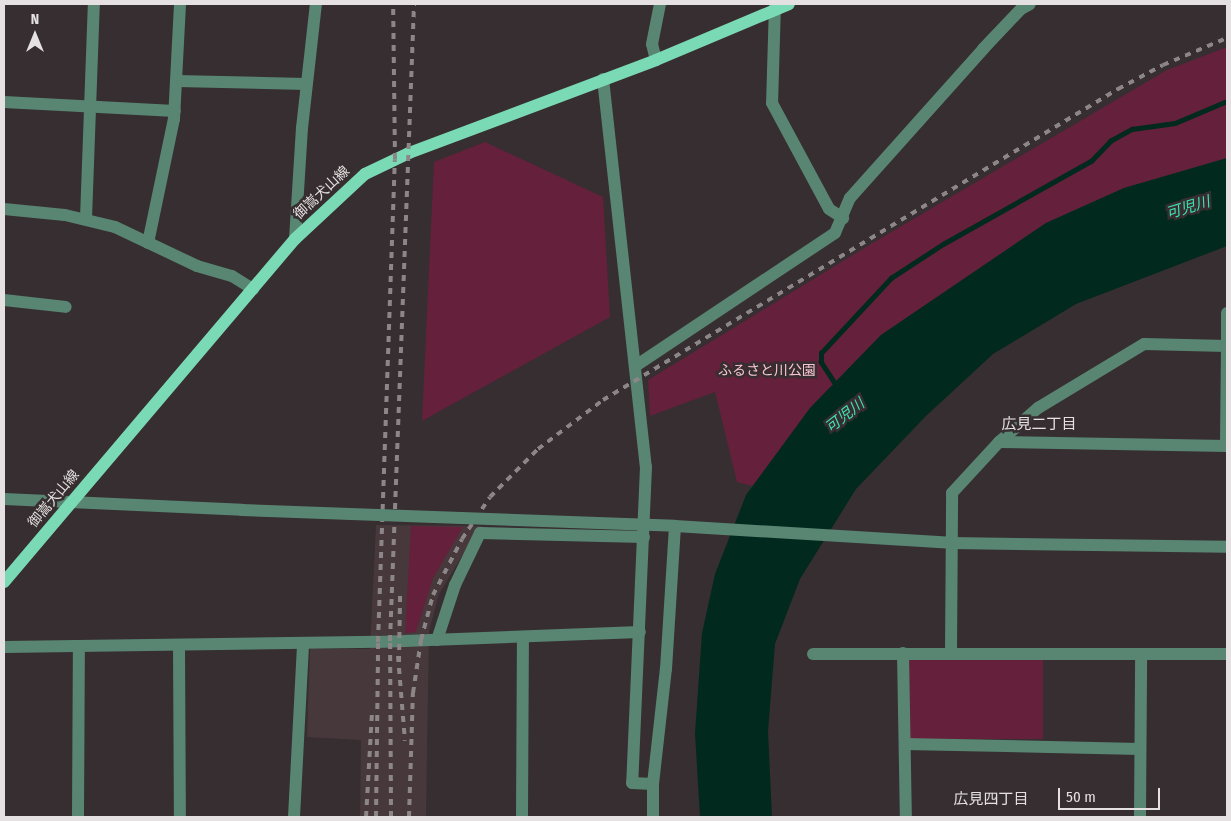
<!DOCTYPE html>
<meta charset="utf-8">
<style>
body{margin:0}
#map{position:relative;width:1231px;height:821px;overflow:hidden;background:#362e30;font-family:"Fira Sans Condensed","Noto Sans JP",sans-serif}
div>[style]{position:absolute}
.built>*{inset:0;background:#47383c}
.green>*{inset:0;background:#65203b;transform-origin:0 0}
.water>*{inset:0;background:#02291d}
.stream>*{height:4.5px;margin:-2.25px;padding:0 2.25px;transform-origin:2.25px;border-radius:2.25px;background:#02291d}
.minor>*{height:12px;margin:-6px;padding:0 6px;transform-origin:6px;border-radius:6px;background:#598573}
.major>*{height:12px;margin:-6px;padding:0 6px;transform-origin:6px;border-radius:6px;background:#7bdab6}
.rail>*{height:4px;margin-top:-2px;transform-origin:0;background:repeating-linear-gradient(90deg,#8d8688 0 6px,transparent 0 12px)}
.minor-bridge>*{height:12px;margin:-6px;padding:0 6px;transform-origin:6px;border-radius:6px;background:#598573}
span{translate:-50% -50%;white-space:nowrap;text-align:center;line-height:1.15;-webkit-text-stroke:5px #362e30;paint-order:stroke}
.street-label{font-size:14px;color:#e5e0e1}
.park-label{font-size:14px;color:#f9c5d3}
.water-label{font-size:15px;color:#3de5b1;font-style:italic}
.neighbourhood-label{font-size:15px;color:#e5e0e1}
.frame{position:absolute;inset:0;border:5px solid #e5e0e1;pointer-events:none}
.north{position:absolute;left:10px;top:10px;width:50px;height:50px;-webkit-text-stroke:4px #362e30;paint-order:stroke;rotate:0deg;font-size:14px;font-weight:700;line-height:20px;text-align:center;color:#e5e0e1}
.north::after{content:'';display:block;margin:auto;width:18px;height:22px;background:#e5e0e1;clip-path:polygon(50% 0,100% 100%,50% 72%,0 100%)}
.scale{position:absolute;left:1058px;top:788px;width:102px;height:22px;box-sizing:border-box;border:2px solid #e5e0e1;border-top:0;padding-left:6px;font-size:15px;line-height:18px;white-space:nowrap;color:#e5e0e1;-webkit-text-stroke:4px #362e30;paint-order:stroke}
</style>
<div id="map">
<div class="built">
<i style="clip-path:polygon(376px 525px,480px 526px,439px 594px,429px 631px,426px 817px,360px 817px,361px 740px,307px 737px,310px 649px,370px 649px)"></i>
</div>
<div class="green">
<i style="clip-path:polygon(1227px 47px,1227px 158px,1124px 188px,1046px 223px,881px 335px,810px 408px,753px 486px,737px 482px,715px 392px,650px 416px,648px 380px,871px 244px,1167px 70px)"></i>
<i style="clip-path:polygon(485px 142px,603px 197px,610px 317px,422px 421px,434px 162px)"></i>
<i style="clip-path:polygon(411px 526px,463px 527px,433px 578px,416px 632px,405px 633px)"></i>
<i style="left:909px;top:660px;width:134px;height:79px"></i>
</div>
<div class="water">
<i style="clip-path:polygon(1227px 158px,1227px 246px,1076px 304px,993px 354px,926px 416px,856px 489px,800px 579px,775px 644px,768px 731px,772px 817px,700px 817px,695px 733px,702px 633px,715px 574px,746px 495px,810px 408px,881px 335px,1046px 223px,1124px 188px)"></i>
</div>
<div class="stream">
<i style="left:837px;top:387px;width:30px;rotate:-123deg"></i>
<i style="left:821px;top:362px;width:9px;rotate:-90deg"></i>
<i style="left:821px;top:353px;width:103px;rotate:-47deg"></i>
<i style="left:891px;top:278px;width:62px;rotate:-33.2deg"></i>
<i style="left:943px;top:244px;width:170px;rotate:-29.3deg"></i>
<i style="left:1091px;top:161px;width:28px;rotate:-46deg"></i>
<i style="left:1110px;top:141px;width:25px;rotate:-29deg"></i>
<i style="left:1132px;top:129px;width:43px;rotate:-7.9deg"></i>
<i style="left:1175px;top:123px;width:56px;rotate:-22.9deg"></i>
</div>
<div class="minor">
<i style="left:775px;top:4px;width:99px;rotate:91.7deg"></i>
<i style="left:772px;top:103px;width:120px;rotate:61.7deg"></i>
<i style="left:829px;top:209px;width:17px;rotate:33deg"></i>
<i style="left:656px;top:60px;width:16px;rotate:-104deg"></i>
<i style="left:652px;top:44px;width:41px;rotate:-78.7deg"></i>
<i style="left:603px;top:79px;width:390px;rotate:83.7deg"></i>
<i style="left:646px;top:467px;width:316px;rotate:92.5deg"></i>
<i style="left:632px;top:783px;width:21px;rotate:3deg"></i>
<i style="left:177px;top:81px;width:129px;rotate:1.3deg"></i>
<i style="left:4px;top:102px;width:171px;rotate:3deg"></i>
<i style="left:4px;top:209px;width:61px;rotate:5.6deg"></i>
<i style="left:65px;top:215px;width:51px;rotate:13.5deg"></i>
<i style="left:115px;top:227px;width:91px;rotate:25.4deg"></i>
<i style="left:197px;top:266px;width:36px;rotate:16deg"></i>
<i style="left:232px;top:276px;width:25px;rotate:32deg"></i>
<i style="left:86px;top:218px;width:214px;rotate:-87.9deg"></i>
<i style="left:295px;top:239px;width:111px;rotate:-86.4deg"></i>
<i style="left:302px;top:128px;width:125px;rotate:-83.6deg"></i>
<i style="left:148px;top:243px;width:127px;rotate:-78.2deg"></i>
<i style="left:174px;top:119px;width:115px;rotate:-87deg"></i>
<i style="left:4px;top:300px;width:62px;rotate:6.4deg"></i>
<i style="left:1227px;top:346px;width:33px;rotate:-90deg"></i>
<i style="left:637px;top:365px;width:238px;rotate:-33.7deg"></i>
<i style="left:835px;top:233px;width:38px;rotate:-67deg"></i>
<i style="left:850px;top:198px;width:200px;rotate:-48.2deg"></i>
<i style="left:983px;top:49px;width:55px;rotate:-46.5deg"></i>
<i style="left:1021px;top:9px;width:10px;rotate:-29deg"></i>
<i style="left:999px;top:442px;width:228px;rotate:1deg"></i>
<i style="left:4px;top:499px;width:238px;rotate:2.6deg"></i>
<i style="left:437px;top:640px;width:58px;rotate:-71.9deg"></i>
<i style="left:455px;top:585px;width:58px;rotate:-64.3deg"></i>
<i style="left:480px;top:533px;width:164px;rotate:1.4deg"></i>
<i style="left:179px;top:646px;width:171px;rotate:89.7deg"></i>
<i style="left:4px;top:647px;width:374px;rotate:-0.8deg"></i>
<i style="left:378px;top:642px;width:262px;rotate:-2.2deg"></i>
<i style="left:903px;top:653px;width:164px;rotate:89deg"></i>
<i style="left:951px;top:653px;width:160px;rotate:-89.6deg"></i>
<i style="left:952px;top:493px;width:69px;rotate:-47.3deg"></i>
<i style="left:999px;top:442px;width:52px;rotate:-41.1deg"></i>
<i style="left:1038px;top:408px;width:124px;rotate:-31.1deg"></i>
<i style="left:1144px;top:344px;width:83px;rotate:1.4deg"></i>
<i style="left:1227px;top:346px;width:100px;rotate:90.6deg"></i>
<i style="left:813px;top:654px;width:414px"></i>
<i style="left:905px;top:744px;width:235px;rotate:1.2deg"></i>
<i style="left:78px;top:817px;width:169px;rotate:-89.7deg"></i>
<i style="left:294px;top:817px;width:174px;rotate:-87deg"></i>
<i style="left:522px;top:817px;width:180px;rotate:-89.7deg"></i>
<i style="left:653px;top:817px;width:33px;rotate:-90deg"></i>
<i style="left:653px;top:784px;width:116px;rotate:-83.6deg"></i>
<i style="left:666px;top:669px;width:143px;rotate:-86.4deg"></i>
<i style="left:675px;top:526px;width:276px;rotate:3.5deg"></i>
<i style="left:950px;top:543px;width:277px;rotate:0.8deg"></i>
<i style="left:1140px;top:817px;width:162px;rotate:-89.6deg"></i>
</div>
<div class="major">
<i style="left:4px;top:582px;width:450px;rotate:-49.7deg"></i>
<i style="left:295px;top:239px;width:96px;rotate:-42.9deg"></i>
<i style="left:365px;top:174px;width:49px;rotate:-25.5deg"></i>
<i style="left:409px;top:153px;width:264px;rotate:-20.6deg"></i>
<i style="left:656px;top:60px;width:144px;rotate:-22.8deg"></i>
</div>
<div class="rail">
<i style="left:398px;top:656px;width:85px;rotate:85.3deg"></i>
<i style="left:399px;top:662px;width:66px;rotate:-89.1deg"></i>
<i style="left:366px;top:817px;width:105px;rotate:-86.7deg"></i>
<i style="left:376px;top:817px;width:175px;rotate:-89.3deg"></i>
<i style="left:378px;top:642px;width:483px;rotate:-88deg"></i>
<i style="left:395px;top:159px;width:155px;rotate:-90.7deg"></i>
<i style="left:391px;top:817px;width:176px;rotate:-90.3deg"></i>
<i style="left:390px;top:641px;width:637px;rotate:-87.84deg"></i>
<i style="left:409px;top:817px;width:124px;rotate:-88.2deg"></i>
<i style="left:413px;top:693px;width:54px;rotate:-81.4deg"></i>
<i style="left:421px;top:640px;width:47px;rotate:-75.1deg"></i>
<i style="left:433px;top:595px;width:63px;rotate:-62.6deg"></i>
<i style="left:462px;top:539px;width:50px;rotate:-56.3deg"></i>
<i style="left:490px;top:497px;width:68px;rotate:-45deg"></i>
<i style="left:538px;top:449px;width:81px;rotate:-37deg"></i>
<i style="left:603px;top:400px;width:602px;rotate:-31.13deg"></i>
<i style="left:1118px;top:89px;width:51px;rotate:-28.1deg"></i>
<i style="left:1163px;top:65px;width:69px;rotate:-22.9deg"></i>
</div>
<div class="minor-bridge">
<i style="left:242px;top:510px;width:433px;rotate:2.1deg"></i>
</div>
<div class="street-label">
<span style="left:322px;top:193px;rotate:-43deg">御嵩犬山線</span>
<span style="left:54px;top:499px;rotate:-50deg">御嵩犬山線</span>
</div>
<div class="park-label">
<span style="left:767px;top:371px">ふるさと川公園</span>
</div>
<div class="water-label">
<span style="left:1188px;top:208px;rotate:-17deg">可児川</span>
<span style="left:845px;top:416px;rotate:-38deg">可児川</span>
</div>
<div class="neighbourhood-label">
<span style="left:1039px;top:425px">広見二丁目</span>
<span style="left:991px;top:800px">広見四丁目</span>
</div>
<div class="frame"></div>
<div class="north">N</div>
<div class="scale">50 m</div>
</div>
